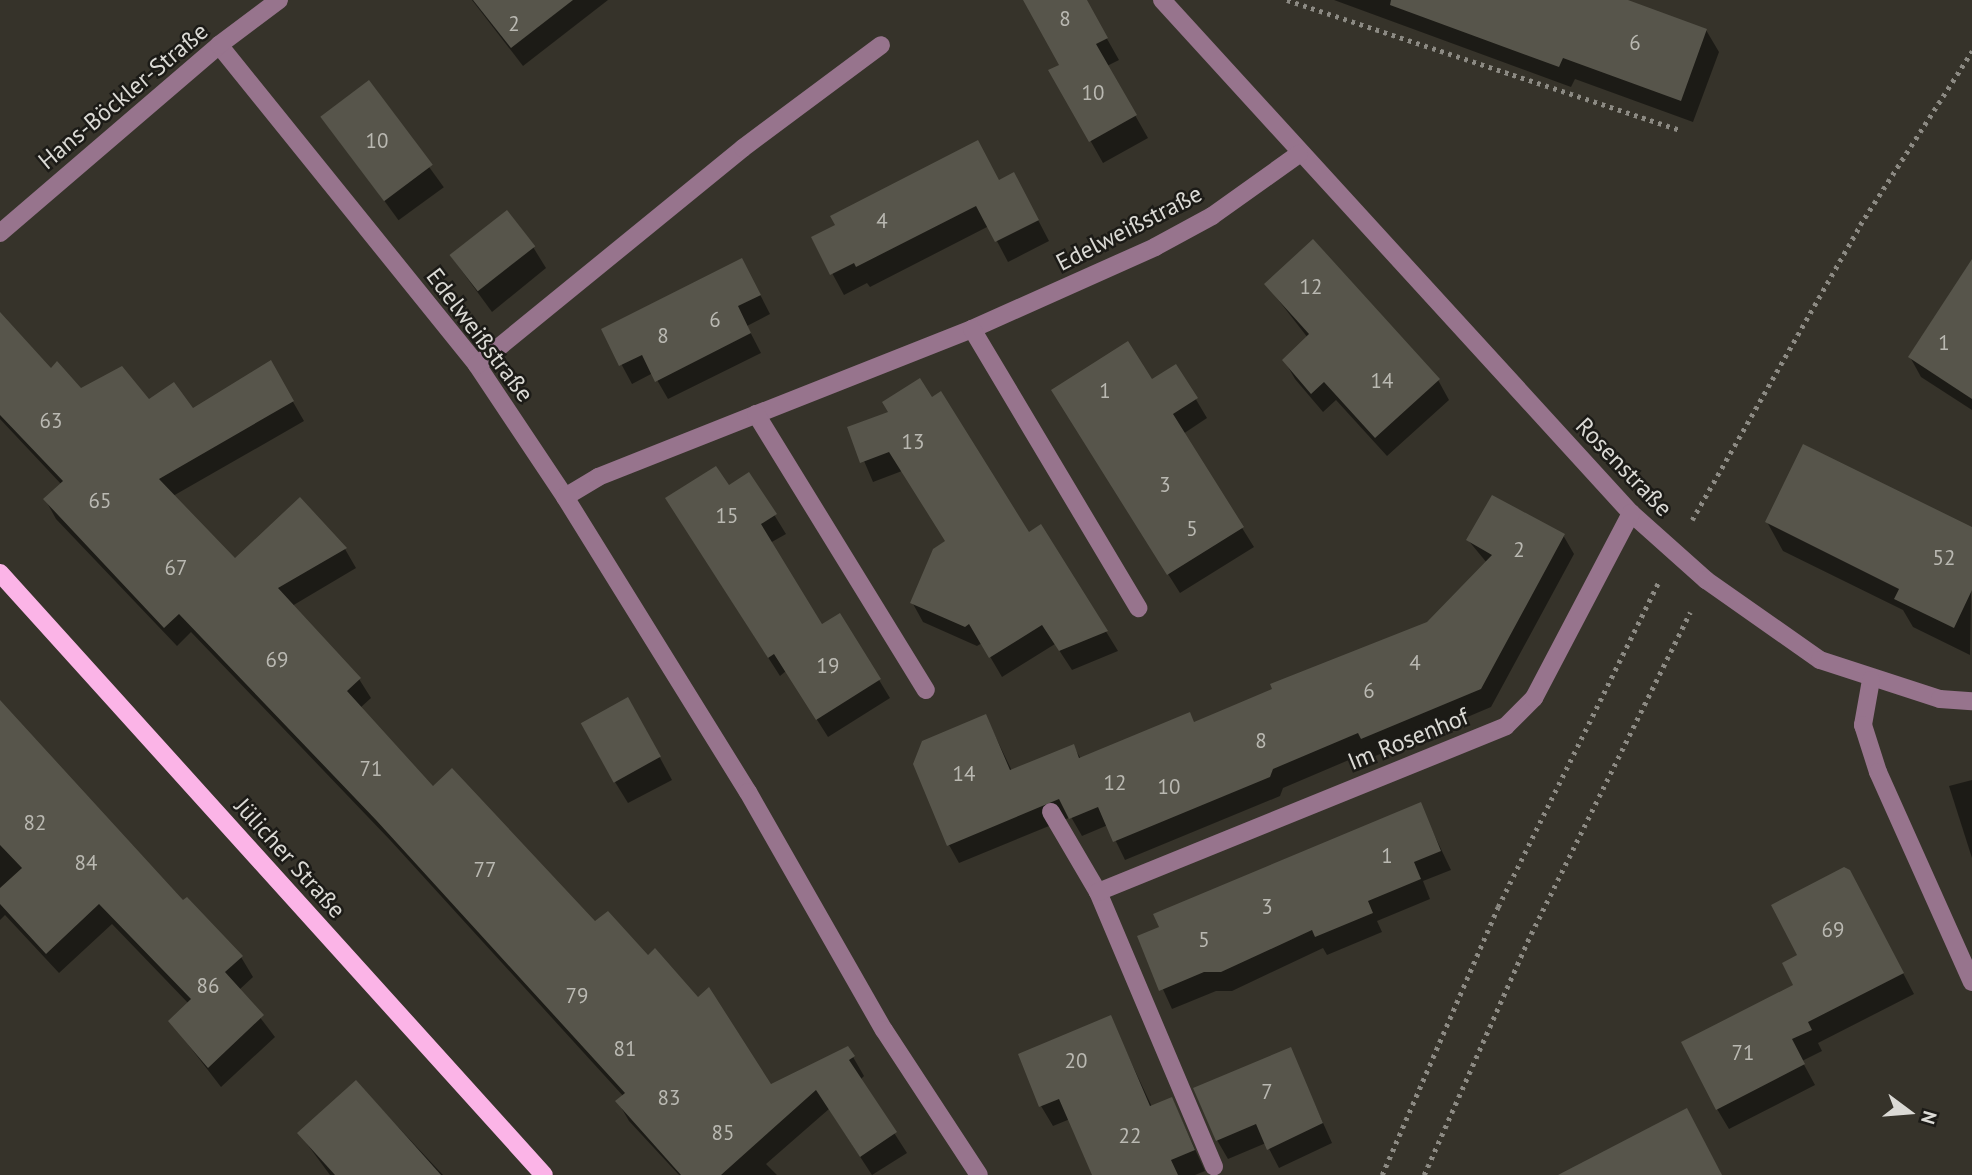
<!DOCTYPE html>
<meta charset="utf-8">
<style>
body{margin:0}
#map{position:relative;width:1972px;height:1175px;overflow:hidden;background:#36332a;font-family:"PT Sans",sans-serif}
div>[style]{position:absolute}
.shadow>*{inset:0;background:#0007;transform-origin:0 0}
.building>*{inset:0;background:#57554b;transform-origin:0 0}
.path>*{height:4.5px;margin-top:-2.25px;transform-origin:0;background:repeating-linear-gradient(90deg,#8c8a83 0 3.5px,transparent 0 8.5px)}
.minor>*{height:18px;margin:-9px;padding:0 9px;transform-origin:9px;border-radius:9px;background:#97748d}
.major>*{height:18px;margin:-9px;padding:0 9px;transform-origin:9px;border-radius:9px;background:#fbb4e7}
span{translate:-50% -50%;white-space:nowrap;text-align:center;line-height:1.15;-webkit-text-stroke:5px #1c1b17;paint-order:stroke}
.number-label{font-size:21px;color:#bab9b2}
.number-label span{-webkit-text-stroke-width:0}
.street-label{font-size:24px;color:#dbdad5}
.north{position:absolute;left:1874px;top:1077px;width:70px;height:70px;-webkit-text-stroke:5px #1c1b17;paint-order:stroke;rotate:106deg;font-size:19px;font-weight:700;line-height:28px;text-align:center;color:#dbdad5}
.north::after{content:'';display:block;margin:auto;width:24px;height:32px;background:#dbdad5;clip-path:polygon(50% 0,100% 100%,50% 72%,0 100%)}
</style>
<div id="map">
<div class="shadow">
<i style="clip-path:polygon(472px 0,608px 0,523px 66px)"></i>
<i style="clip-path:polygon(1025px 0,1085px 0,1119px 60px,1107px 66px,1148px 138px,1103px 163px,1051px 71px,1061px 65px)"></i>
<i style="clip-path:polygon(1334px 0,1623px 0,1706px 30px,1719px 52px,1693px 122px,1575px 79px,1571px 87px)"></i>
<i style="left:368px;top:83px;width:129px;height:56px;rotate:54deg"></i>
<i style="clip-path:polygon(999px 182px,1025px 195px,1049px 241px,1008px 262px,989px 226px,870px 287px,867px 283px,844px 295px,813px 238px)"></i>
<i style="clip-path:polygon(533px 247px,546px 268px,492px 312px,451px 256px)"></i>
<i style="clip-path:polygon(1972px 266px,1972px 410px,1921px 377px,1910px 357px)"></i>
<i style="clip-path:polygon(752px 279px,770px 314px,747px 326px,761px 353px,668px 399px,653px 373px,632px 384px,603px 330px)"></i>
<i style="clip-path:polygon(1266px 284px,1438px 380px,1449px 400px,1387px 456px,1336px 400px,1323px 412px,1295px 379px,1284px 360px,1308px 338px)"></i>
<i style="clip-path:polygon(0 319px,51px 370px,80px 390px,193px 411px,270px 362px,304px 421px,173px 496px,235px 561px,345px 549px,356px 568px,292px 606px,359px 679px,371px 698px,360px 708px,433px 788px,595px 923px,770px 1086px,853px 1057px,864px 1076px,860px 1080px,907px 1153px,872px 1175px,829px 1109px,766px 1164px,777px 1175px,679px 1175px,629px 1121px,618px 1102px,624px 1097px,390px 840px,191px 632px,177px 646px,56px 519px,45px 499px,61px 484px,0 419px)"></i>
<i style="clip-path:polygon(1176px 366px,1207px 418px,1183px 434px,1254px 547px,1180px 593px,1064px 409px,1151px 382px)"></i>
<i style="clip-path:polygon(850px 428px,1028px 534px,1041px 526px,1118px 651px,1072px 670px,1055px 644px,1002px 677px,982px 643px,977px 646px,923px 622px,912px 602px,947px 542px,902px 471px,873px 482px)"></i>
<i style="clip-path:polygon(749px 474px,786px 534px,770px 543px,822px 626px,879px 680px,890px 698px,828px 737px,786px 671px,780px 676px,678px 517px)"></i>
<i style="clip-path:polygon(1767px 522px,1972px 530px,1970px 655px,1913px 627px,1903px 610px,1783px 551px)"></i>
<i style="clip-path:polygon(1563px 535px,1574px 554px,1491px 707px,1373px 757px,1370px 751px,1283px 788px,1280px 796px,1125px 860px,1108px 825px,1082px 836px,1071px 817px,959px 863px,949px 845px,986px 717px,1012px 771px,1073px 746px,1081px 759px,1195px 724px,1428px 624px,1487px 563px,1468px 540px)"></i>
<i style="clip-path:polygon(0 703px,183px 903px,241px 957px,253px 977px,239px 990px,275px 1037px,221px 1087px,170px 1021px,189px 1004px,112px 924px,59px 973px,5px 915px,0 920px)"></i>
<i style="clip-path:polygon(640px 721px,672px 780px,628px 803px,615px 782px)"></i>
<i style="clip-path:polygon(1972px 780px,1972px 858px,1949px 786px)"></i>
<i style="clip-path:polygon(1420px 805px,1451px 870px,1423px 881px,1430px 899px,1377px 921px,1382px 932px,1327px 955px,1323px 948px,1232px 991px,1216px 991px,1172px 1009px,1139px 937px)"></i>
<i style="clip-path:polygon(1861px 893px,1914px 994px,1818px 1043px,1822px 1051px,1802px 1061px,1815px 1085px,1729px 1129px,1717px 1109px,1795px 986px,1800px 956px)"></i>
<i style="clip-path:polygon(1110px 1017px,1152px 1107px,1172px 1099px,1205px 1171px,1195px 1175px,1093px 1175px,1070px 1119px,1053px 1126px,1041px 1106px)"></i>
<i style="clip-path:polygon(1290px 1049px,1332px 1143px,1279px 1168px,1266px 1143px,1228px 1159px,1217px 1140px)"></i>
<i style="clip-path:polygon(356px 1082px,443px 1175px,330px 1175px,299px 1133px)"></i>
</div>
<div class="building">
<i style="clip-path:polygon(473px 0,573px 0,511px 48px)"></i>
<i style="clip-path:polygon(1023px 0,1087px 0,1108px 38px,1096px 44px,1137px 115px,1089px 142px,1048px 70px,1059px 65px)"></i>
<i style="clip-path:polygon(1391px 0,1628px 0,1707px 29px,1681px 101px,1563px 58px,1559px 67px,1390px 5px)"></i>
<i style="left:369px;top:80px;width:106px;height:61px;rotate:53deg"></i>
<i style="clip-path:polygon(978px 140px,999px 180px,1014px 172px,1039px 220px,995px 242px,976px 206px,856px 267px,854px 263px,830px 275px,811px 237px,835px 225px,830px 216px)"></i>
<i style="left:507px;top:210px;width:46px;height:73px;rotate:52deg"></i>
<i style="clip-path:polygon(1313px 239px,1440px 379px,1375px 438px,1324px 382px,1311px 394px,1282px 360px,1309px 334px,1264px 284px)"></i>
<i style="clip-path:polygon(742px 258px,761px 295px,738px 306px,751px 333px,655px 382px,642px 355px,619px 366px,601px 329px)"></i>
<i style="clip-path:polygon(1972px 259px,1972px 399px,1908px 357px)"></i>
<i style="clip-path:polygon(0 312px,51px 368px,57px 361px,81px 388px,122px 366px,149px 399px,174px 382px,193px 408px,271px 360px,294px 401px,159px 479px,235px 558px,300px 497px,347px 548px,278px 588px,361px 678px,347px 691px,433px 786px,452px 768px,595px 921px,608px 911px,648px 955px,655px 948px,698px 997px,709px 987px,771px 1084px,848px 1046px,855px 1056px,849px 1060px,897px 1132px,860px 1157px,816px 1090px,721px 1175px,681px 1175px,615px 1101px,625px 1093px,376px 820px,179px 614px,164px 628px,43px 499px,63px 481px,0 415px)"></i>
<i style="clip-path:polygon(1128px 341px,1152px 379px,1176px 364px,1198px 398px,1173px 414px,1244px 527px,1167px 575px,1051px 390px)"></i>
<i style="clip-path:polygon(920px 378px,932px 397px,941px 391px,1029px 532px,1041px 524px,1108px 631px,1059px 651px,1042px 625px,989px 658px,969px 624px,965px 627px,910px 603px,933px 549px,945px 541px,889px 452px,860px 463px,847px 427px,888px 412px,882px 402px)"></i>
<i style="clip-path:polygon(1803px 444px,1972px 527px,1972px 590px,1954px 628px,1894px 599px,1899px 589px,1765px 522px)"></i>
<i style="clip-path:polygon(716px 466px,729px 485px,749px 472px,777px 514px,761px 524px,822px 624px,840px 613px,881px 679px,816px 720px,774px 654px,768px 658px,665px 498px)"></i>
<i style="clip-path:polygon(1492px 495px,1565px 534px,1481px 689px,1361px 739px,1358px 733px,1273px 769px,1270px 777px,1113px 842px,1098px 807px,1069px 819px,1059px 799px,947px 846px,913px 764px,922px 741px,986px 714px,1010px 770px,1074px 744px,1079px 758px,1190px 712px,1194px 722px,1272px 689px,1270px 684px,1427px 622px,1492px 555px,1466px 540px)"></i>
<i style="left:628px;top:697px;width:68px;height:54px;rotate:61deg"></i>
<i style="clip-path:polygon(0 700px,183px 900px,187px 897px,243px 956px,225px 972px,264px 1015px,208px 1068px,168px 1021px,191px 999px,99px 904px,46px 954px,0 904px,0 888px,22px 868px,0 845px)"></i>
<i style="clip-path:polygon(1421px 802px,1441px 851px,1414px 862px,1421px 879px,1368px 901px,1373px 913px,1315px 937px,1312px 930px,1221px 972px,1204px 972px,1159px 991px,1137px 936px,1159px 927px,1153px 914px)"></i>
<i style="clip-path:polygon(1844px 867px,1850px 870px,1904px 973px,1808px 1022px,1812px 1030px,1792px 1039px,1805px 1064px,1716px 1110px,1681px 1042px,1793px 985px,1782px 963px,1797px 955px,1771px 905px)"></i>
<i style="clip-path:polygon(1111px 1015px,1150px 1106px,1172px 1097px,1195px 1150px,1171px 1160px,1178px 1175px,1092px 1175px,1059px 1099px,1039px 1107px,1018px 1054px)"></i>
<i style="clip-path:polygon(1291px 1047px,1323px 1123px,1267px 1150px,1256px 1124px,1216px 1141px,1193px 1088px)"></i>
<i style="clip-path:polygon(356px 1080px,441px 1175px,335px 1175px,297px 1133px)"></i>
<i style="clip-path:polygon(1687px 1108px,1722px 1175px,1558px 1175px)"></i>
</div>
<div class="path">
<i style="left:1287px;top:0;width:413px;rotate:18.3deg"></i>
<i style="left:1692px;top:520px;width:339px;rotate:-60.3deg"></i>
<i style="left:1860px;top:225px;width:207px;rotate:-57.2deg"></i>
<i style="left:1382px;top:1175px;width:292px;rotate:-66.6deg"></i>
<i style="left:1498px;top:907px;width:361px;rotate:-63.7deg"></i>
<i style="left:1424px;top:1175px;width:264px;rotate:-66.1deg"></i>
<i style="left:1531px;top:934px;width:359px;rotate:-63.7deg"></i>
</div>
<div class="minor">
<i style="left:1162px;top:0;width:695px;rotate:47.57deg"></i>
<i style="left:1631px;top:513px;width:101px;rotate:41.8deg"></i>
<i style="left:1706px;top:580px;width:139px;rotate:35.1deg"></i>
<i style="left:1820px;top:660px;width:126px;rotate:18deg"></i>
<i style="left:1940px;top:699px;width:32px;rotate:4deg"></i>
<i style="left:219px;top:45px;width:411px;rotate:51.1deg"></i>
<i style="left:477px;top:365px;width:159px;rotate:56.3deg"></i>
<i style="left:565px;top:497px;width:39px;rotate:-31deg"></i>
<i style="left:598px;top:477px;width:402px;rotate:-21.6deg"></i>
<i style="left:972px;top:329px;width:201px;rotate:-24.1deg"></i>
<i style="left:1155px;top:247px;width:65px;rotate:-28.5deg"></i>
<i style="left:1212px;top:216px;width:107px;rotate:-35.5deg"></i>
<i style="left:0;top:233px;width:289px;rotate:-40.6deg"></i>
<i style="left:219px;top:45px;width:75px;rotate:-36.9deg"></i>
<i style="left:972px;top:329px;width:325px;rotate:59.2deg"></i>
<i style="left:477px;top:365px;width:343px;rotate:-39.2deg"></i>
<i style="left:743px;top:148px;width:172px;rotate:-36.7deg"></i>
<i style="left:756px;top:414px;width:324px;rotate:58.4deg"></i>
<i style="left:565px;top:497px;width:347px;rotate:58.2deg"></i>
<i style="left:748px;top:792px;width:274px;rotate:60.3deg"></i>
<i style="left:884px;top:1030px;width:173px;rotate:56.8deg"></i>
<i style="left:1871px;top:680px;width:46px;rotate:100.1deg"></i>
<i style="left:1863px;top:725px;width:49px;rotate:72.3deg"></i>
<i style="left:1878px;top:772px;width:230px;rotate:65.9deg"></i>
<i style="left:1051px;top:812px;width:93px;rotate:59.6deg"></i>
<i style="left:1098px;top:892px;width:298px;rotate:67.1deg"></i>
<i style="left:1098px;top:892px;width:440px;rotate:-22.1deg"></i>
<i style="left:1506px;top:726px;width:40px;rotate:-45deg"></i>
<i style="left:1534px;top:698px;width:209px;rotate:-62.3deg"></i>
</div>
<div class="major">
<i style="left:0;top:573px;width:811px;rotate:47.9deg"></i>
</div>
<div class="number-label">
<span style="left:1065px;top:19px">8</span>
<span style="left:514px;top:24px">2</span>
<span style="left:1635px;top:43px">6</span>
<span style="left:1093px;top:93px">10</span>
<span style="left:377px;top:141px">10</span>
<span style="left:882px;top:221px">4</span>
<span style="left:1311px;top:287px">12</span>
<span style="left:715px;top:320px">6</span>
<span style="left:663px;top:336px">8</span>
<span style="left:1944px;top:343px">1</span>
<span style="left:1382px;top:381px">14</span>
<span style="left:1105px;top:391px">1</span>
<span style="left:51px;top:421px">63</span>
<span style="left:913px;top:442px">13</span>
<span style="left:1165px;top:485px">3</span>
<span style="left:100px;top:501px">65</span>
<span style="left:727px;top:516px">15</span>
<span style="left:1192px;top:529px">5</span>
<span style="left:1519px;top:550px">2</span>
<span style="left:1944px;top:558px">52</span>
<span style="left:176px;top:568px">67</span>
<span style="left:277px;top:660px">69</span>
<span style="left:1415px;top:663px">4</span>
<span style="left:828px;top:666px">19</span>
<span style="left:1369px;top:691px">6</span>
<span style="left:1261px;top:741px">8</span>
<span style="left:371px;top:769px">71</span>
<span style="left:964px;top:774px">14</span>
<span style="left:1115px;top:783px">12</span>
<span style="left:1169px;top:787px">10</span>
<span style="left:35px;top:823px">82</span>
<span style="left:1387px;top:856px">1</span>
<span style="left:86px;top:863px">84</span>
<span style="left:485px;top:870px">77</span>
<span style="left:1267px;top:907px">3</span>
<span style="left:1833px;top:930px">69</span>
<span style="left:1204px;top:940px">5</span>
<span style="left:208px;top:986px">86</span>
<span style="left:577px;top:996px">79</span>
<span style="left:625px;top:1049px">81</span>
<span style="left:1743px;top:1053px">71</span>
<span style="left:1076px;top:1061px">20</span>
<span style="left:1267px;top:1092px">7</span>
<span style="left:669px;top:1098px">83</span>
<span style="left:723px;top:1133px">85</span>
<span style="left:1130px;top:1136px">22</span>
</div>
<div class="street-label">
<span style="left:123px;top:96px;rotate:-40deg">Hans-Böckler-Straße</span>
<span style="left:1129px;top:228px;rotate:-27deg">Edelweißstraße</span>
<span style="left:480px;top:335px;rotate:53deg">Edelweißstraße</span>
<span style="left:1624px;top:467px;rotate:46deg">Rosenstraße</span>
<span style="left:1408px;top:739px;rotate:-22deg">Im Rosenhof</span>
<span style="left:290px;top:858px;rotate:48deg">Jülicher Straße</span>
</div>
<div class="north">N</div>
</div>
